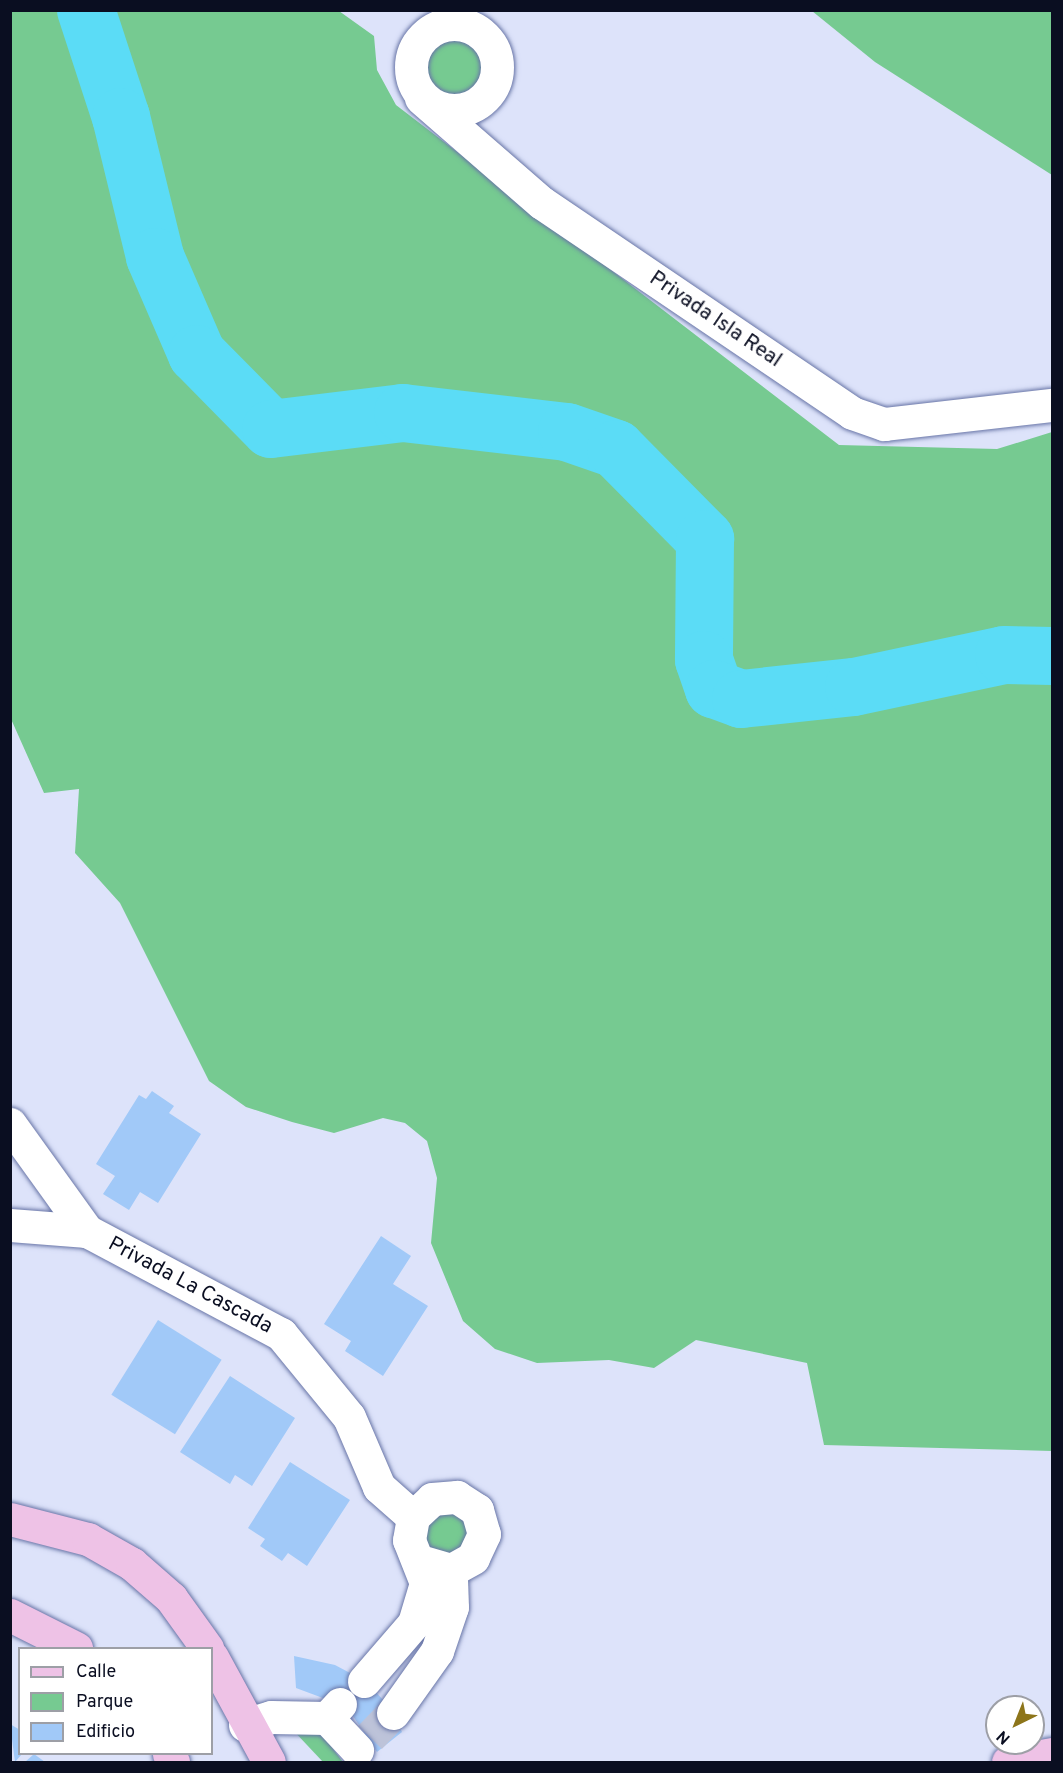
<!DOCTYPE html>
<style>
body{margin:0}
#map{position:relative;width:1063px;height:1773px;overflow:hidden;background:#dde3fa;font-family:Overpass,sans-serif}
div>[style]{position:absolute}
.green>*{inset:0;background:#76ca91}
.round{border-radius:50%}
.river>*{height:58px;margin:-29px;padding:0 29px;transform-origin:29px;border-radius:29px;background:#5bdcf6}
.building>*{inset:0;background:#a1c9f8;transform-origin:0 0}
.minor-tunnel>*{height:33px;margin-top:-16.5px;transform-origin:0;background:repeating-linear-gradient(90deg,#bdc3d9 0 33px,transparent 0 49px)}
.roads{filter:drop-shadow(0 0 2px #6875a7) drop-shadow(0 0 2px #6875a7)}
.minor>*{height:33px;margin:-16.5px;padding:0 16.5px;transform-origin:16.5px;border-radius:16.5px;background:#fff}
.minor>.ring{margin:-16.5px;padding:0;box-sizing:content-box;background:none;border:33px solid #fff;border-radius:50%}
.major>*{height:33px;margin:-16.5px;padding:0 16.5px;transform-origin:16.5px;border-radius:16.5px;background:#eec2e6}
span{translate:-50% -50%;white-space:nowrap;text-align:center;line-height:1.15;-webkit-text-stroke:4.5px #fff;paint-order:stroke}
.street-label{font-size:21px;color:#0a0e21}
.frame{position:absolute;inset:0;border:12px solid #0a0e21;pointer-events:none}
.legend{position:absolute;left:18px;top:1647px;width:195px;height:108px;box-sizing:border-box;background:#fff;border:2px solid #9d9fa6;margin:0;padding:8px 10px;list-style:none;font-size:18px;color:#0a0e21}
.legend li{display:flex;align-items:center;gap:12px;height:30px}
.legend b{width:30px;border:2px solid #9d9fa6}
.north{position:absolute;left:985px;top:1695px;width:60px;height:60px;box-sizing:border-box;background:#fff;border:2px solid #9d9fa6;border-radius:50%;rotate:223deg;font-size:16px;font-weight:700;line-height:24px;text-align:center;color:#0a0e21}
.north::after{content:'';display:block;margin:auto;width:21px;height:27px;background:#8d751a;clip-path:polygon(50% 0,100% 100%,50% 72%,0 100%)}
</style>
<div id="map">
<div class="green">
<i style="clip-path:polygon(10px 11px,339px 11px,374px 36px,377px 70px,396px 105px,839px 445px,997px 449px,1052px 432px,1052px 1451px,824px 1445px,807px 1363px,696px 1340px,654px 1368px,609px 1360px,537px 1363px,495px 1349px,463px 1321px,431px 1243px,437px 1178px,427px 1141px,405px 1123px,383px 1118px,334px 1133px,292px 1122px,246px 1107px,209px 1081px,120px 903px,75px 853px,79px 789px,44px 793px,11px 719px)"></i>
<i style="clip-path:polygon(812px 11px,1052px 11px,1052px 175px,875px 62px)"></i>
<i class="round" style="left:423px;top:36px;width:62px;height:62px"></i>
<i style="clip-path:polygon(435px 1506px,471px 1515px,468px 1553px,425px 1555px,420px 1520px)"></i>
<i style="clip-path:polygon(291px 1728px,317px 1728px,343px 1762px,323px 1762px)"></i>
</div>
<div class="river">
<i style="left:86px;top:10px;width:113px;rotate:71.9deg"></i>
<i style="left:121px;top:117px;width:144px;rotate:76.3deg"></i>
<i style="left:155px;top:257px;width:106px;rotate:66.6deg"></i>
<i style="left:197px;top:354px;width:105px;rotate:45.4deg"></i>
<i style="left:271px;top:429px;width:133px;rotate:-6.9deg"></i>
<i style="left:403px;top:413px;width:165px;rotate:6.6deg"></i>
<i style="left:567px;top:432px;width:52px;rotate:19.1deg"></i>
<i style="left:616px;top:449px;width:127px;rotate:45.3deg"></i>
<i style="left:705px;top:539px;width:121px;rotate:90.5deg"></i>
<i style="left:704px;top:660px;width:31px;rotate:71deg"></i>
<i style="left:714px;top:689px;width:29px;rotate:20deg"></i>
<i style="left:741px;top:699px;width:114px;rotate:-6.1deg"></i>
<i style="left:854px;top:687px;width:153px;rotate:-12deg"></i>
<i style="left:1004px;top:655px;width:48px;rotate:1.2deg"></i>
</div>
<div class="building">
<i style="clip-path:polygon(152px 1091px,174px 1106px,169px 1113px,201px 1134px,158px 1203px,140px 1192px,129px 1210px,103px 1194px,115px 1176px,96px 1164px,139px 1095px,146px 1099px)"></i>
<i style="clip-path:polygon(381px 1236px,411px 1256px,393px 1284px,428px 1306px,383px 1376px,345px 1351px,351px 1341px,324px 1324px)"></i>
<i style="left:158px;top:1320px;width:75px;height:88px;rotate:32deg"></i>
<i style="clip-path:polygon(230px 1376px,295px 1418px,252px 1486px,235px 1475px,230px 1484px,180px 1452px)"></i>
<i style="clip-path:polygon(290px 1462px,350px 1500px,307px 1566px,288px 1553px,282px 1561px,260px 1546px,265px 1539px,248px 1528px)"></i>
<i style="clip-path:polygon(294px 1656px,335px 1665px,367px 1682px,391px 1709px,402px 1732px,377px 1752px,347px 1707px,296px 1688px)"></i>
<i style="clip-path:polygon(10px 1724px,20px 1730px,22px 1754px,15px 1762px)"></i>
<i style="clip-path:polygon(34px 1754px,45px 1762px,25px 1762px)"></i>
</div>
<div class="minor-tunnel">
<i style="left:370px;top:1737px;width:33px;rotate:-46deg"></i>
</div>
<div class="roads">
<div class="minor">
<i class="ring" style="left:411px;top:24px;width:53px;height:53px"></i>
<i style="left:421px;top:98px;width:160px;rotate:41deg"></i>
<i style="left:542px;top:203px;width:374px;rotate:34.1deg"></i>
<i style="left:852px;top:413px;width:34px;rotate:19deg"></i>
<i style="left:884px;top:424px;width:169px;rotate:-6.5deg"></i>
<i style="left:10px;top:1124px;width:132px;rotate:54.3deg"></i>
<i style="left:87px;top:1231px;width:220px;rotate:28deg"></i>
<i style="left:281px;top:1334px;width:107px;rotate:50.7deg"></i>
<i style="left:349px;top:1417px;width:76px;rotate:66.8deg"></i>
<i style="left:379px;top:1487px;width:45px;rotate:41.4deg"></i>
<i style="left:10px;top:1225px;width:77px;rotate:4.5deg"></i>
<i style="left:364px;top:1681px;width:77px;rotate:-49.2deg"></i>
<i style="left:414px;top:1623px;width:42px;rotate:-73.3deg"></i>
<i style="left:426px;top:1583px;width:46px;rotate:-111.6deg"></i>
<i style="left:409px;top:1540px;width:23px;rotate:-80deg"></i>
<i style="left:413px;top:1517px;width:26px;rotate:-43deg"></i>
<i style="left:432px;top:1499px;width:25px;rotate:-5deg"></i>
<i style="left:457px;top:1497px;width:24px;rotate:33deg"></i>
<i style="left:477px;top:1510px;width:25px;rotate:74deg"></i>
<i style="left:484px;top:1534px;width:26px;rotate:115deg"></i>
<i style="left:473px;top:1558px;width:25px;rotate:151deg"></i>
<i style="left:451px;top:1570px;width:33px;rotate:-164deg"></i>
<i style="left:393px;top:1713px;width:76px;rotate:-54.6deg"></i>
<i style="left:437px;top:1651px;width:46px;rotate:-71.2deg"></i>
<i style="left:452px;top:1607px;width:37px;rotate:-92deg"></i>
<i style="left:327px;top:1718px;width:44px;rotate:46.8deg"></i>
<i style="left:245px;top:1725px;width:27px;rotate:-17deg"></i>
<i style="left:271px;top:1717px;width:56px;rotate:1deg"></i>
<i style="left:327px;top:1718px;width:19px;rotate:-47deg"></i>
</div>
<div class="major">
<i style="left:10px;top:1519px;width:81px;rotate:14.4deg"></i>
<i style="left:88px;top:1539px;width:51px;rotate:29.6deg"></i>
<i style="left:132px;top:1564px;width:52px;rotate:41.1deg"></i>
<i style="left:171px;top:1598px;width:62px;rotate:54.2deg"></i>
<i style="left:10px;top:1615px;width:74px;rotate:26.6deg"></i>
<i style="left:212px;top:1657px;width:119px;rotate:61.5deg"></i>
<i style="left:169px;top:1754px;width:9px;rotate:63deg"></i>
<i style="left:1008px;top:1762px;width:45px;rotate:-10.3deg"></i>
</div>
</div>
<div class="street-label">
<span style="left:715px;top:320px;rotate:34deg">Privada Isla Real</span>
<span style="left:190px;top:1286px;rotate:28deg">Privada La Cascada</span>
</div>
<div class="frame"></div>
<ul class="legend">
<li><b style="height:8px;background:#eec2e6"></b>Calle</li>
<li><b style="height:16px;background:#76ca91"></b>Parque</li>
<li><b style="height:16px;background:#a1c9f8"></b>Edificio</li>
</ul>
<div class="north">N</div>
</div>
